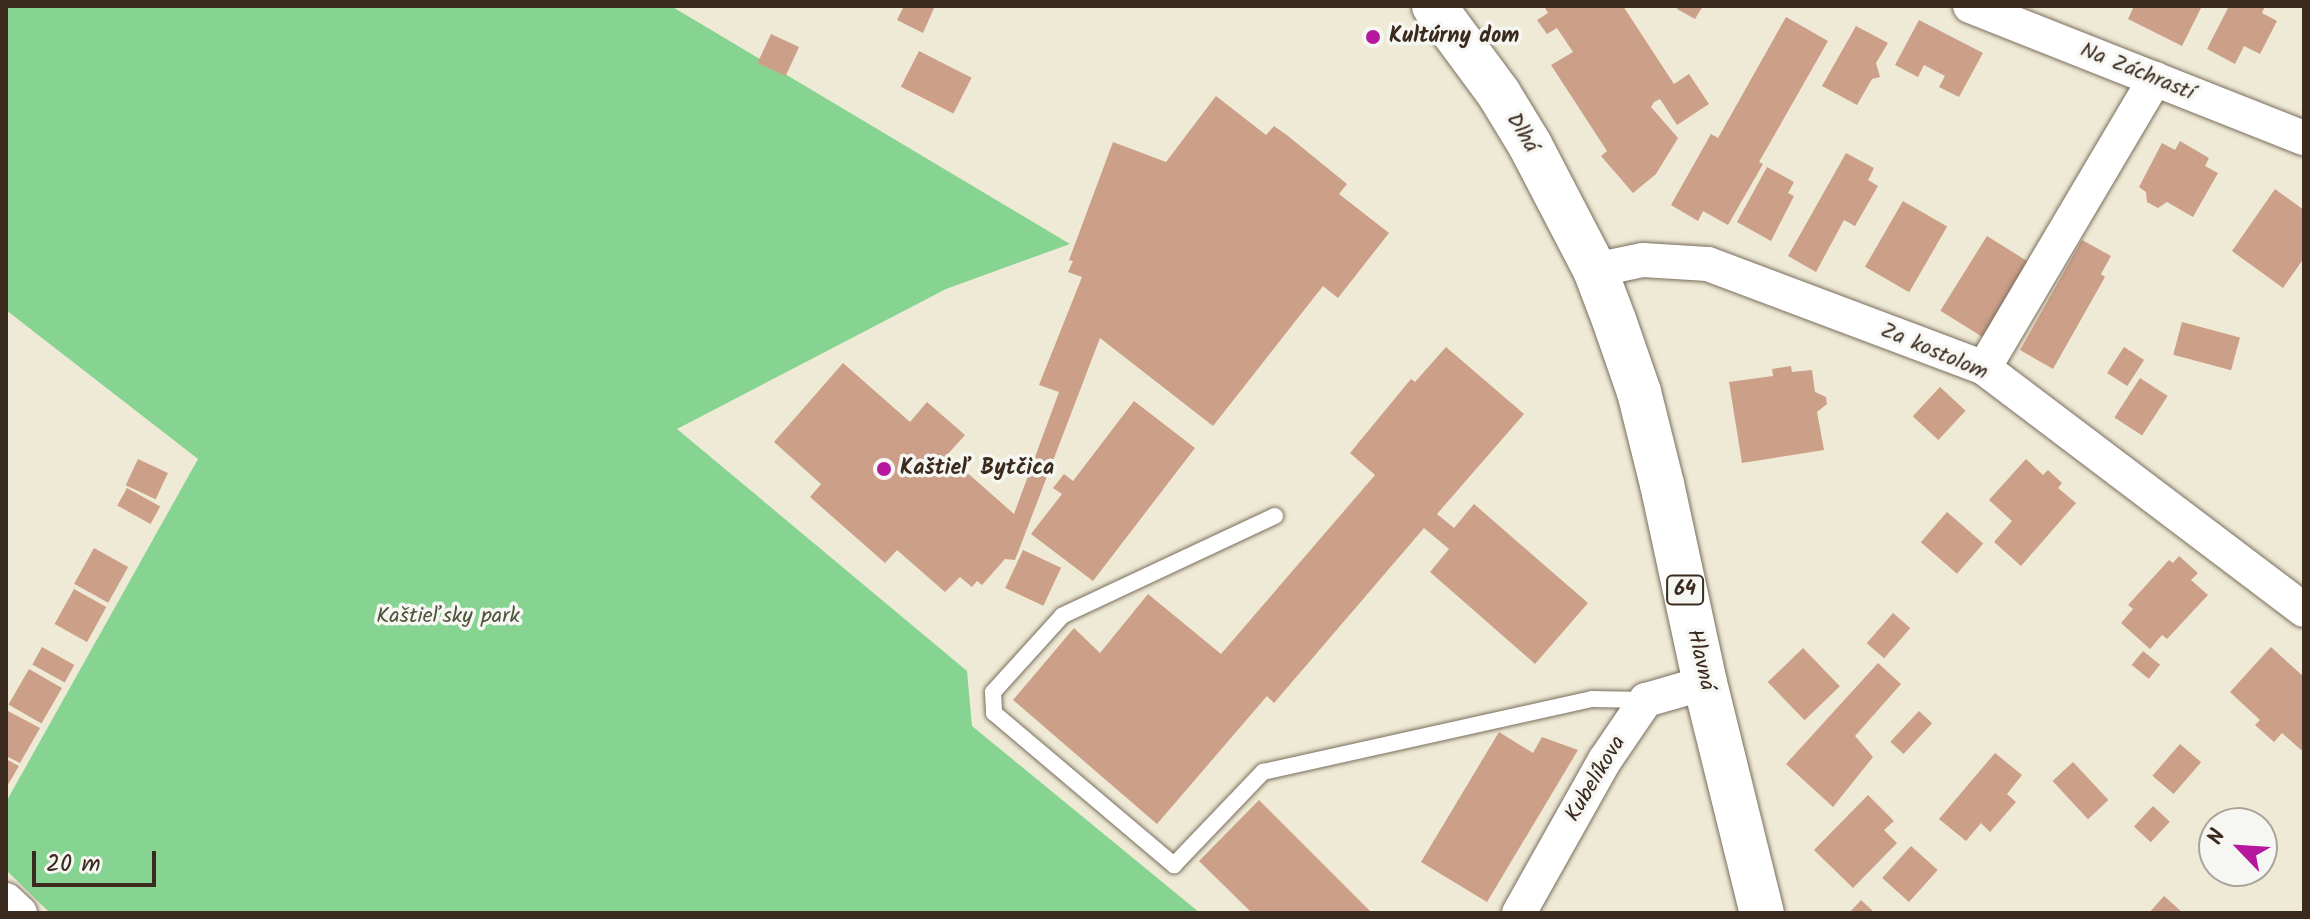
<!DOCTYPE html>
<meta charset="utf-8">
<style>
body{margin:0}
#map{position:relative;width:2310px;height:919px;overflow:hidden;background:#efead5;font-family:Kalam,sans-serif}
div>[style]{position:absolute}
.green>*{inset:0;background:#87d492}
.building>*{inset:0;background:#cc9f89;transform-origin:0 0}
.roads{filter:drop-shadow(0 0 2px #7a6d5e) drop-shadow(0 0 2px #7a6d5e)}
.lane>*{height:16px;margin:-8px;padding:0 8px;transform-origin:8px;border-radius:8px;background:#fff}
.street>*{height:34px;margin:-17px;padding:0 17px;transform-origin:17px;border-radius:17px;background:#fff}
.primary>*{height:44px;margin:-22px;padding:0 22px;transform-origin:22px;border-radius:22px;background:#fff}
.dots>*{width:22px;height:22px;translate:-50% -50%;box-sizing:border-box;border:4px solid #f6f6f2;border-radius:50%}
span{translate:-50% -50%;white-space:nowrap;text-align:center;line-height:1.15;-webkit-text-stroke:7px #f6f6f2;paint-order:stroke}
.shield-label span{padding:2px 6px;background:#f6f6f2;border:2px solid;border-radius:6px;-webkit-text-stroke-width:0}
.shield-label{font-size:20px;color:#3b2a1e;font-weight:700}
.poi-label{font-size:22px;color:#3b2a1e;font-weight:700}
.left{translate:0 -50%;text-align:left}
.street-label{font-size:22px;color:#3b2a1e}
.park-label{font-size:22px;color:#4e543b}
.frame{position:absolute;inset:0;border:8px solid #3b2a1e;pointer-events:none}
.north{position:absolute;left:2198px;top:807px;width:80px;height:80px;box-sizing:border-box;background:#f6f6f2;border:2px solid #aba49d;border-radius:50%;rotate:295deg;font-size:22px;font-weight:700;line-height:32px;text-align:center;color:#3b2a1e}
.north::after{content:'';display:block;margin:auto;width:28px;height:36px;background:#b5179e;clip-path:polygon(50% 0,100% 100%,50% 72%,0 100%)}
.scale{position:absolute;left:32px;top:851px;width:124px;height:36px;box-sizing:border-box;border:4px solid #3b2a1e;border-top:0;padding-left:10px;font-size:24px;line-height:28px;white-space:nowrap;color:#3b2a1e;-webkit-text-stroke:6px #f6f6f2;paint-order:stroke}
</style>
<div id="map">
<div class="green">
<i style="clip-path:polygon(6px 6px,671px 6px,1070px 244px,946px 289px,677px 429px,967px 671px,972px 726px,1200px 913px,50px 913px,6px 870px,6px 802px,198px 459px,6px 310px)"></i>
</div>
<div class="building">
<i style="clip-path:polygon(904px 6px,935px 6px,923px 33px,897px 20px)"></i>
<i style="clip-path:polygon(1544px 6px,1623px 6px,1674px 84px,1689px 74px,1709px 104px,1677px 125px,1660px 99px,1654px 102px,1651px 107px,1678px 138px,1656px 174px,1633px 193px,1601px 156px,1607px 151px,1551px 65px,1573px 52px,1557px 28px,1547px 34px,1537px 20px,1548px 13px)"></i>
<i style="clip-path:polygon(1679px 6px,1703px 6px,1695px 19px,1677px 9px)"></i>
<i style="clip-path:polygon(2134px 6px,2202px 6px,2182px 46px,2128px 19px)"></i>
<i style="clip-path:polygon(2229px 6px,2265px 6px,2262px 13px,2277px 21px,2260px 54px,2244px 46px,2235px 64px,2207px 49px)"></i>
<i style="clip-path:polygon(1786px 17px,1828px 41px,1759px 162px,1763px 164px,1728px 225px,1703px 211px,1698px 221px,1671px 205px,1711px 134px,1718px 138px)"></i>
<i style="clip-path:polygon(1919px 20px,1983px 53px,1959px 97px,1939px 87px,1945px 76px,1924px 65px,1918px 77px,1895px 65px)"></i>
<i style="clip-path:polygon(1856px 26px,1888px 43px,1876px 63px,1880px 77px,1872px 79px,1857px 105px,1822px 86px)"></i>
<i style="left:771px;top:34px;width:31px;height:32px;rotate:25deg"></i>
<i style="left:919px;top:51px;width:59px;height:40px;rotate:27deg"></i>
<i style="clip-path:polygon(1216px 96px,1266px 135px,1274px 126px,1288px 136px,1347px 184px,1339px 194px,1389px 233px,1338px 298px,1323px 286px,1213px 426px,1100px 338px,1015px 560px,1005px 559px,982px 585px,977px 581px,972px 587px,960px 577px,945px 592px,897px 550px,885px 563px,810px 497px,821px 484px,774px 442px,843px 363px,910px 422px,927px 402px,965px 435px,947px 455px,1014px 514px,1059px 392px,1039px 385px,1082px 277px,1068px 272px,1073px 261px,1069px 260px,1113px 142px,1166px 162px)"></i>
<i style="clip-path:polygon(2180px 141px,2209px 158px,2205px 166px,2218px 173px,2193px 217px,2167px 202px,2158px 208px,2147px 202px,2146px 192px,2139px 187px,2162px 143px,2175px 150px)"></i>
<i style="clip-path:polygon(1846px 153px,1874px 168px,1868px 180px,1878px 186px,1855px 226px,1844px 220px,1816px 272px,1788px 256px)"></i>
<i style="clip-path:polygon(1767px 167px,1794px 182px,1788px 193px,1794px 196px,1771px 241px,1737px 222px)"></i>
<i style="clip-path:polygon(2275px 189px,2304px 210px,2304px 258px,2283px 288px,2232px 251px)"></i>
<i style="left:1903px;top:201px;width:51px;height:76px;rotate:30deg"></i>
<i style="left:1987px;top:236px;width:55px;height:88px;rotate:32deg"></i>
<i style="clip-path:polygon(2082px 240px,2111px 256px,2101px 274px,2105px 277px,2053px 369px,2020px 350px)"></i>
<i style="left:2182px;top:322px;width:60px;height:34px;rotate:15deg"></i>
<i style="clip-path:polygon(1446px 347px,1524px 414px,1437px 514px,1454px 528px,1474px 504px,1588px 603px,1535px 664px,1430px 572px,1449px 549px,1424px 528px,1274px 703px,1267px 696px,1157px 824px,1013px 700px,1074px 628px,1100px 653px,1148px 594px,1221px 654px,1375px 475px,1350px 453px,1411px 379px,1415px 382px)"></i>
<i style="left:2124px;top:347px;width:24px;height:31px;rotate:33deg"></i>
<i style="clip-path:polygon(1791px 366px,1792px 372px,1812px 370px,1815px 392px,1826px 397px,1827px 404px,1817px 412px,1824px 450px,1742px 463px,1729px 382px,1773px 376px,1772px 369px)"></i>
<i style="left:2140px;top:378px;width:33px;height:47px;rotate:33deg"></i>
<i style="left:1940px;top:387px;width:35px;height:40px;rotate:43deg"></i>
<i style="clip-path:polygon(1134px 401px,1195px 448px,1093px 581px,1031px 534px,1062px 494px,1053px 488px,1064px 474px,1073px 481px)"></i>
<i style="left:138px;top:459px;width:33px;height:29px;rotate:25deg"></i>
<i style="clip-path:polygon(2026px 459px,2043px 475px,2048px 470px,2062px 483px,2058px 488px,2076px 503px,2021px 566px,1994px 542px,2012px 521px,1989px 500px)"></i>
<i style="left:127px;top:488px;width:38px;height:20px;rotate:29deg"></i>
<i style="left:1947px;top:512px;width:48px;height:40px;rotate:41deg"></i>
<i style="left:94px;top:548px;width:39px;height:41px;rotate:29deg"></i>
<i style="left:1023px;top:550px;width:42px;height:42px;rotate:25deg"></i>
<i style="clip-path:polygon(2179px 556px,2198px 573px,2191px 580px,2208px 595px,2167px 639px,2162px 635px,2150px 649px,2121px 623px,2133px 609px,2128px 605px,2169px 560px,2173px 563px)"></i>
<i style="left:74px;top:589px;width:37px;height:40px;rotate:29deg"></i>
<i style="left:1893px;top:613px;width:23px;height:40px;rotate:41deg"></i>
<i style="left:42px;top:647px;width:37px;height:20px;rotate:29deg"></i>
<i style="clip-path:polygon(2271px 647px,2304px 677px,2304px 747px,2301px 750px,2282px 733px,2274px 742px,2255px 725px,2260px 720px,2230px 692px)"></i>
<i style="left:1803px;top:648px;width:53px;height:49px;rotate:46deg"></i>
<i style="left:2143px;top:651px;width:22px;height:18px;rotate:39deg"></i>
<i style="clip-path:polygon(1878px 663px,1901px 684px,1855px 736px,1873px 757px,1833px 807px,1786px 764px)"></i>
<i style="left:29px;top:669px;width:38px;height:41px;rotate:30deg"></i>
<i style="clip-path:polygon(6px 710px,40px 728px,20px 763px,6px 756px)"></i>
<i style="left:1919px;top:711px;width:18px;height:42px;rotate:43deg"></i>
<i style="clip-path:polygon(1499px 732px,1533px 753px,1542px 737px,1578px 750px,1487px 902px,1421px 862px)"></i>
<i style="left:2180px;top:744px;width:28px;height:42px;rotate:41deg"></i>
<i style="clip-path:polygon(1995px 753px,2022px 775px,2007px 794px,2016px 802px,1990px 832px,1981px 823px,1966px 841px,1939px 819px)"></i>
<i style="clip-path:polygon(6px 759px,19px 766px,6px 788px)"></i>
<i style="left:2073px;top:762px;width:52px;height:28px;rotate:47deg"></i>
<i style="clip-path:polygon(1868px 795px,1894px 821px,1884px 830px,1897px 843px,1853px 888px,1814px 850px)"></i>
<i style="clip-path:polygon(1259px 800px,1372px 913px,1252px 913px,1199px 861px)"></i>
<i style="left:2153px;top:806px;width:23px;height:28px;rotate:43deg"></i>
<i style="left:1911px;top:846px;width:36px;height:43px;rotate:42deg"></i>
<i style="clip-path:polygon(2164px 896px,2183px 913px,2149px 913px)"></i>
<i style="clip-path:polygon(1861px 900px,1875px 913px,1849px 913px)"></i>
</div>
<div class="roads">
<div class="lane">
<i style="left:1275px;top:516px;width:235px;rotate:154.9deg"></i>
<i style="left:1062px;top:616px;width:103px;rotate:132.2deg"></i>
<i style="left:993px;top:692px;width:21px;rotate:87deg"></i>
<i style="left:994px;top:713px;width:236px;rotate:40.2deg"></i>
<i style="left:1174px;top:865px;width:129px;rotate:-46.3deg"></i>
<i style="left:1263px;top:772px;width:337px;rotate:-12.5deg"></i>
<i style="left:1592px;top:699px;width:54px;rotate:1.1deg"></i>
</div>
<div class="street">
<i style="left:1970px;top:6px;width:359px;rotate:21.6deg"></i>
<i style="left:1595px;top:270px;width:49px;rotate:-11.8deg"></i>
<i style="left:1643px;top:260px;width:65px;rotate:3.5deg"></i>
<i style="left:1708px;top:264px;width:295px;rotate:20.6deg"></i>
<i style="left:1984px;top:368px;width:401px;rotate:37.1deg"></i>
<i style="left:1984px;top:368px;width:336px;rotate:-59.4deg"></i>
<i style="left:6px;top:900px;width:19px;rotate:43deg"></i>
<i style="left:1519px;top:913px;width:176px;rotate:-60.7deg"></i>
<i style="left:1605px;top:760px;width:73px;rotate:-55.7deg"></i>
<i style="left:1646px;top:700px;width:61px;rotate:-16.1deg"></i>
</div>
<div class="primary">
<i style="left:1434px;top:6px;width:109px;rotate:53.5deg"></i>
<i style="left:1499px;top:94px;width:60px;rotate:58.7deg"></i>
<i style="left:1530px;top:145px;width:141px;rotate:62.5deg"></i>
<i style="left:1595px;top:270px;width:53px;rotate:69.2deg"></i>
<i style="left:1614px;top:320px;width:76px;rotate:70.9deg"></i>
<i style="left:1639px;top:392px;width:95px;rotate:76deg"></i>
<i style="left:1662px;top:484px;width:204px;rotate:77.8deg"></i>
<i style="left:1705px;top:683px;width:237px;rotate:76.1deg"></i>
</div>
</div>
<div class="dots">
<i style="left:1373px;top:37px;background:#b5179e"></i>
<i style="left:884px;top:469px;background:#b5179e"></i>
</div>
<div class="shield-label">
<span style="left:1685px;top:590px">64</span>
</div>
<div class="poi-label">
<span class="left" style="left:1389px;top:37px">Kultúrny dom</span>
<span class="left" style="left:900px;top:469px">Kaštieľ Bytčica</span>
</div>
<div class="street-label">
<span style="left:2137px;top:72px;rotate:22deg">Na Záchrastí</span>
<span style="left:1522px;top:133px;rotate:59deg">Dlhá</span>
<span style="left:1934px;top:352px;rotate:23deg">Za kostolom</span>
<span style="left:1700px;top:660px;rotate:77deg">Hlavná</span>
<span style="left:1596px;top:779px;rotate:-59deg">Kubelíkova</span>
</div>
<div class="park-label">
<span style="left:448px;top:617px">Kaštieľsky park</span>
</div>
<div class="frame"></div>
<div class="north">N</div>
<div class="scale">20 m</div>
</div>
